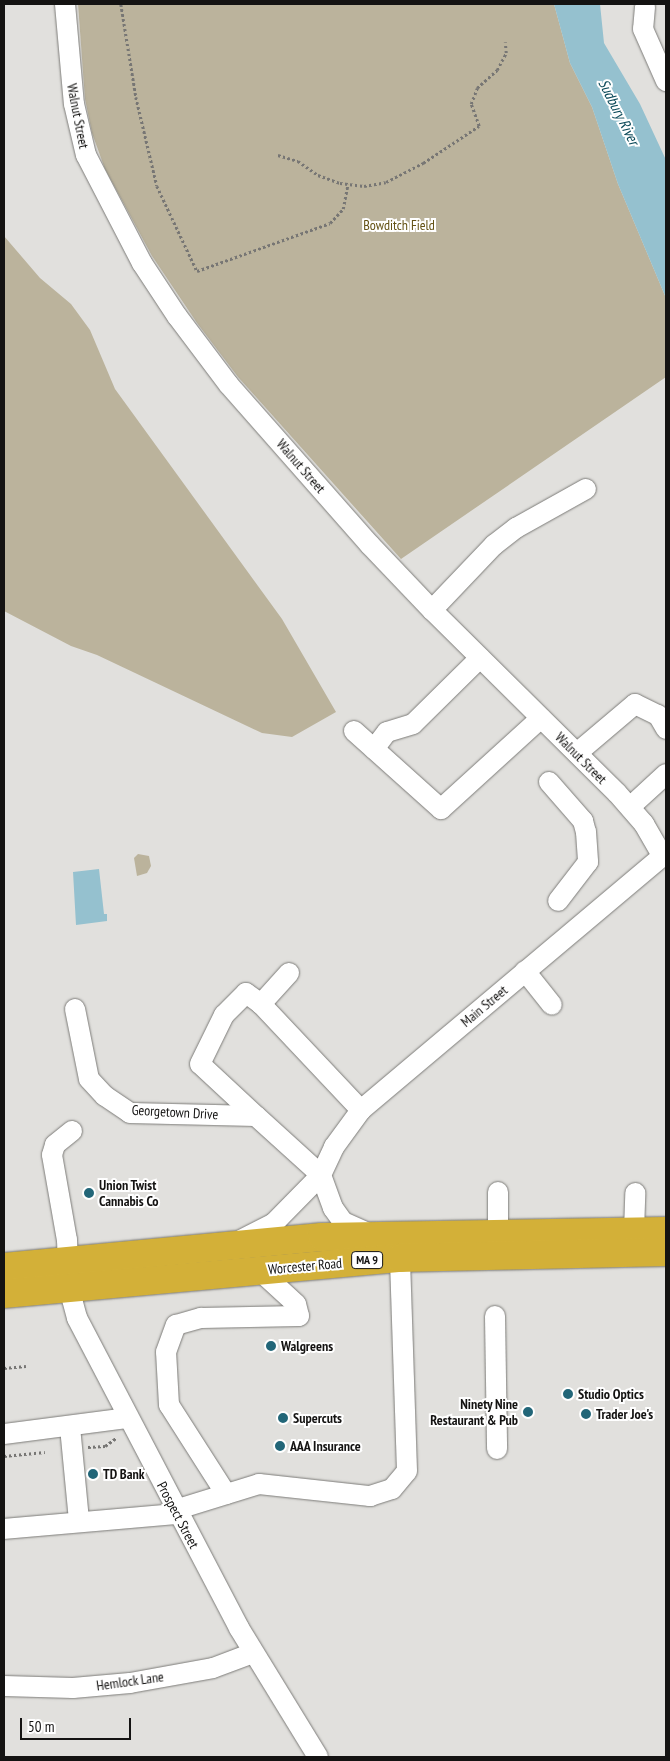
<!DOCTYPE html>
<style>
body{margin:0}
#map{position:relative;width:670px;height:1761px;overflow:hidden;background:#e1e0dd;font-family:"PT Sans Narrow",sans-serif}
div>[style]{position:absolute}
.green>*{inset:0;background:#bbb39c}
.water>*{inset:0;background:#95c1cf}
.path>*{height:2.5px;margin-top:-1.25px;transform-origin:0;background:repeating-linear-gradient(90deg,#777674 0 2.5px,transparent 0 5px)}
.roads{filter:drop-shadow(0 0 1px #7c7b78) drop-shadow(0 0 1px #7c7b78)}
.minor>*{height:20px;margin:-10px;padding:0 10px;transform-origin:10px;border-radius:10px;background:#fff}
.highway>*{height:28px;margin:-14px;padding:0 14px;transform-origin:14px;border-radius:14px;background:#d3b038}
.dots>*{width:14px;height:14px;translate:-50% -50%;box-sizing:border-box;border:2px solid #fff;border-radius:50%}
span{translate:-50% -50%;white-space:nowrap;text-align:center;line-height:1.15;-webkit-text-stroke:4px #fff;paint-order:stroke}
.shield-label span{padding:1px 4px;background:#fff;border:1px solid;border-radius:4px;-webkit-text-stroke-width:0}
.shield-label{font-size:12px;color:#141312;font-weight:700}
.street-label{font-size:14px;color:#141312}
.park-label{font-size:14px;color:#645215}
.poi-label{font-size:14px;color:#141312;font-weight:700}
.left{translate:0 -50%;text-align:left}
.right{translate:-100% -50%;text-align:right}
.water-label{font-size:15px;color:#0e4c5b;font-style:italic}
.frame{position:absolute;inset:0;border:5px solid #141312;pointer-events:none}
.scale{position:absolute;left:20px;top:1718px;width:111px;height:22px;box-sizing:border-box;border:2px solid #141312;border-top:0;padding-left:6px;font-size:15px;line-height:18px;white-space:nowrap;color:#141312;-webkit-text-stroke:4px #fff;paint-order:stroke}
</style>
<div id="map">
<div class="green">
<i style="clip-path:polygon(78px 4px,554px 4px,570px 63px,592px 107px,618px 184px,666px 298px,666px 377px,401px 559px,238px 377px,197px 323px,152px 256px,105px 169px,92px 133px,85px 99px)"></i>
<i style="clip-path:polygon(4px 236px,40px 278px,71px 304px,90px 330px,115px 389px,282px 619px,336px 712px,292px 737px,262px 733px,97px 655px,71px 646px,4px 611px)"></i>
<i style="clip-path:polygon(138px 854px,149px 856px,151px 866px,147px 873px,137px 876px,134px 858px)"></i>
</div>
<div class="water">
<i style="clip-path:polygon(554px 4px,600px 4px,604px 43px,640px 104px,666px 160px,666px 298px,618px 184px,592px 107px,570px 63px)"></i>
<i style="clip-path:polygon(99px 869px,104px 914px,107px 914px,107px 921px,76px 925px,73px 872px)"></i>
</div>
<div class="path">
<i style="left:121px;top:4px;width:94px;rotate:80.8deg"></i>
<i style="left:136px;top:97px;width:91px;rotate:76.7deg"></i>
<i style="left:157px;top:186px;width:94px;rotate:64.8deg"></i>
<i style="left:197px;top:271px;width:141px;rotate:-19.8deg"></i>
<i style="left:330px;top:223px;width:19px;rotate:-47deg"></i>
<i style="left:343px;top:209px;width:25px;rotate:-79deg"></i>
<i style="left:278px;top:155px;width:21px;rotate:17deg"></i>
<i style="left:298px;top:161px;width:24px;rotate:35deg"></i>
<i style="left:318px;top:175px;width:23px;rotate:20deg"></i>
<i style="left:340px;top:183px;width:24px;rotate:7deg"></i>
<i style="left:364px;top:186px;width:22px;rotate:-10deg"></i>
<i style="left:386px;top:182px;width:42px;rotate:-27.2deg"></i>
<i style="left:423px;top:163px;width:67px;rotate:-33.5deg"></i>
<i style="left:479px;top:126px;width:23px;rotate:-110deg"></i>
<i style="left:471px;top:104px;width:17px;rotate:-69deg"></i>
<i style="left:477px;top:88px;width:27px;rotate:-42deg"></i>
<i style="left:497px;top:70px;width:19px;rotate:-62deg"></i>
<i style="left:506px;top:53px;width:11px;rotate:-95deg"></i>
<i style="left:4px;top:1368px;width:22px;rotate:-5deg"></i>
<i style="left:88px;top:1447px;width:17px;rotate:-3deg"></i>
<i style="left:105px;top:1446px;width:14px;rotate:-36deg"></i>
<i style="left:4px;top:1456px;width:41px;rotate:-5.6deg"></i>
</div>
<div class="roads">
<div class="minor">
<i style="left:65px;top:4px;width:100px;rotate:84.9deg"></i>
<i style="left:74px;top:104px;width:52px;rotate:76.8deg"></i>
<i style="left:86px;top:155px;width:122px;rotate:62.6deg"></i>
<i style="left:142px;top:263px;width:64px;rotate:56.6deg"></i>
<i style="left:177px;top:316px;width:86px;rotate:53deg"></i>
<i style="left:229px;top:385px;width:213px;rotate:48.6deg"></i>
<i style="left:370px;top:545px;width:90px;rotate:46.4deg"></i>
<i style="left:432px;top:610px;width:260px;rotate:44.7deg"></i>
<i style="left:617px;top:793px;width:41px;rotate:48.9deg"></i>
<i style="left:644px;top:824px;width:36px;rotate:60deg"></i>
<i style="left:645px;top:7px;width:22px;rotate:95deg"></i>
<i style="left:643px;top:29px;width:57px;rotate:66.1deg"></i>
<i style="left:432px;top:610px;width:90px;rotate:-46.4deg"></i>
<i style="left:494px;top:545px;width:28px;rotate:-38deg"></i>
<i style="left:516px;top:528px;width:80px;rotate:-29.1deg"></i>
<i style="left:354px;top:731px;width:117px;rotate:41.9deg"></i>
<i style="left:441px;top:809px;width:135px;rotate:-42.3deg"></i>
<i style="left:374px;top:749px;width:21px;rotate:-53deg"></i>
<i style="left:387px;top:732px;width:27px;rotate:-17deg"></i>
<i style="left:413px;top:724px;width:94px;rotate:-44.6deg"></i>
<i style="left:577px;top:753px;width:76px;rotate:-40.2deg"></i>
<i style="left:635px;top:704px;width:25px;rotate:26deg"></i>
<i style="left:658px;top:715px;width:16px;rotate:60deg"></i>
<i style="left:549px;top:782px;width:52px;rotate:48.9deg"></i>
<i style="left:583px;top:821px;width:11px;rotate:75deg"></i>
<i style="left:586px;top:832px;width:30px;rotate:86deg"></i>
<i style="left:588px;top:862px;width:49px;rotate:127.6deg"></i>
<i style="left:630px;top:807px;width:49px;rotate:-42.5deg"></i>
<i style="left:525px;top:971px;width:43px;rotate:51.5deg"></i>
<i style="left:289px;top:973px;width:42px;rotate:132.1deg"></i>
<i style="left:261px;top:1004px;width:146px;rotate:46.7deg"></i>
<i style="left:75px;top:1009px;width:71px;rotate:78.7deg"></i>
<i style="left:89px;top:1079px;width:23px;rotate:47deg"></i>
<i style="left:105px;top:1096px;width:30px;rotate:34deg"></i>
<i style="left:130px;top:1113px;width:126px;rotate:1.4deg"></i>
<i style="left:256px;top:1116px;width:88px;rotate:42.2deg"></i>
<i style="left:256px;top:1116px;width:76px;rotate:-137.1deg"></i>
<i style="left:200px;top:1064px;width:55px;rotate:-63.9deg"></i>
<i style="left:224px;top:1015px;width:31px;rotate:-45deg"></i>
<i style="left:246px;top:993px;width:19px;rotate:36deg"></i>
<i style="left:72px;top:1131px;width:22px;rotate:141deg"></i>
<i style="left:55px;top:1145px;width:10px;rotate:107deg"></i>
<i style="left:52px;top:1155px;width:86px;rotate:80deg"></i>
<i style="left:67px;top:1240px;width:48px;rotate:87.6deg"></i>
<i style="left:69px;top:1288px;width:31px;rotate:75deg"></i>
<i style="left:77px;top:1318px;width:350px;rotate:62.4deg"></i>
<i style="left:239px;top:1628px;width:151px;rotate:58.5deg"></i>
<i style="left:321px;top:1175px;width:35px;rotate:70deg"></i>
<i style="left:333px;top:1208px;width:17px;rotate:54deg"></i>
<i style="left:343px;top:1222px;width:27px;rotate:24deg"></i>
<i style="left:498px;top:1192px;width:40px;rotate:90deg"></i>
<i style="left:634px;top:1231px;width:38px;rotate:-88deg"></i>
<i style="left:241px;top:1240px;width:37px;rotate:-27deg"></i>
<i style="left:274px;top:1223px;width:67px;rotate:-45.6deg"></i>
<i style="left:321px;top:1175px;width:31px;rotate:-65deg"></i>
<i style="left:334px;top:1147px;width:46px;rotate:-53.9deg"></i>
<i style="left:361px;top:1110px;width:399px;rotate:-40.1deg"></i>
<i style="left:495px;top:1316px;width:133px;rotate:89.1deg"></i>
<i style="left:70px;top:1427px;width:94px;rotate:84.5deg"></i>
<i style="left:4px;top:1434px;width:125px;rotate:-7.4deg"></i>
<i style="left:226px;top:1494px;width:106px;rotate:-122.6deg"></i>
<i style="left:169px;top:1405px;width:53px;rotate:-93.2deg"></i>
<i style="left:166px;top:1352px;width:29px;rotate:-70deg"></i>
<i style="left:176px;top:1325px;width:26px;rotate:-16deg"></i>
<i style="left:201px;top:1318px;width:98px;rotate:-1.2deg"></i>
<i style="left:299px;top:1316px;width:12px;rotate:-104deg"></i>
<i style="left:296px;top:1304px;width:50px;rotate:-137.4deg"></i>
<i style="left:175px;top:1510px;width:88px;rotate:-17.2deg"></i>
<i style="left:259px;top:1484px;width:112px;rotate:6.2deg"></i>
<i style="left:370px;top:1496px;width:23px;rotate:-18deg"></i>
<i style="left:392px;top:1489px;width:23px;rotate:-50deg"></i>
<i style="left:407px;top:1471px;width:213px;rotate:-91.9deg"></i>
<i style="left:4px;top:1529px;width:174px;rotate:-5deg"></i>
<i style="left:4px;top:1686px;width:69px;rotate:1.7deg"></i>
<i style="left:73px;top:1688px;width:57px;rotate:-5deg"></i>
<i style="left:130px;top:1683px;width:84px;rotate:-10.2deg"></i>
<i style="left:213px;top:1668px;width:43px;rotate:-20.6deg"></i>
</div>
<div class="highway">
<i style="left:4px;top:1267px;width:319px;rotate:-5.4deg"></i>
<i style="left:322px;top:1237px;width:344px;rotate:-1deg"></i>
<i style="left:4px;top:1294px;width:398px;rotate:-5.2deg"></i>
<i style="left:400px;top:1258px;width:266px;rotate:-1.3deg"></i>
</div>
</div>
<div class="dots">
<i style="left:89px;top:1193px;background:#226678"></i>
<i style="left:271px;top:1346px;background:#226678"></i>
<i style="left:568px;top:1394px;background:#226678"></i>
<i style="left:528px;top:1412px;background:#226678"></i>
<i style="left:586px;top:1414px;background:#226678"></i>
<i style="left:283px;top:1418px;background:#226678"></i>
<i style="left:280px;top:1446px;background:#226678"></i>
<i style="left:93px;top:1474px;background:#226678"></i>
</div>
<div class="shield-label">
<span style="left:367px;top:1260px">MA 9</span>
</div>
<div class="street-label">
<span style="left:78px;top:116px;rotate:79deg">Walnut Street</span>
<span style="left:301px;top:466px;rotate:49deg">Walnut Street</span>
<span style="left:581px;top:758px;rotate:45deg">Walnut Street</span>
<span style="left:484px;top:1006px;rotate:-40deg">Main Street</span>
<span style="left:175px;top:1112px;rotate:3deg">Georgetown Drive</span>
<span style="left:305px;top:1266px;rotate:-5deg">Worcester Road</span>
<span style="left:178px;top:1515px;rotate:62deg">Prospect Street</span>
<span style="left:130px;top:1681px;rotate:-8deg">Hemlock Lane</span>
</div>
<div class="park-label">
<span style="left:399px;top:225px">Bowditch Field</span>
</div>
<div class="poi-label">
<span class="left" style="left:99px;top:1193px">Union Twist<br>Cannabis Co</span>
<span class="left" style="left:281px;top:1346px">Walgreens</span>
<span class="left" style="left:578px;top:1394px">Studio Optics</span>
<span class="right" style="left:518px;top:1412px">Ninety Nine<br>Restaurant &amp; Pub</span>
<span class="left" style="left:596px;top:1414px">Trader Joe's</span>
<span class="left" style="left:293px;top:1418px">Supercuts</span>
<span class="left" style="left:290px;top:1446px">AAA Insurance</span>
<span class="left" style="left:103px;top:1474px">TD Bank</span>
</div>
<div class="water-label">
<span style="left:619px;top:112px;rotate:63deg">Sudbury River</span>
</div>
<div class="frame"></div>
<div class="scale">50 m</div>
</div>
